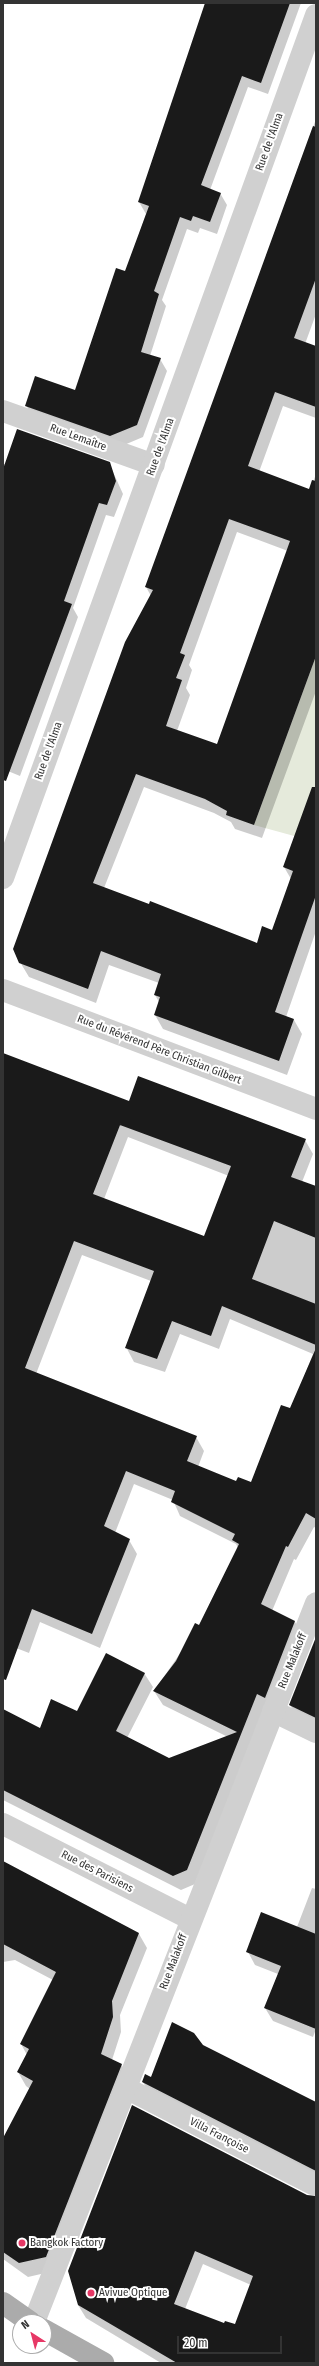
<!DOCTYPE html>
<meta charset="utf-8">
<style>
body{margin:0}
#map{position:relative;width:319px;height:2366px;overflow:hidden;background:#fff;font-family:"Fira Sans Condensed",sans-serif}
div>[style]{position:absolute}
.green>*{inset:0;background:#e5eadb}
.shadow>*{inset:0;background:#0003}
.building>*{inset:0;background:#1a1a1a}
.minor>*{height:22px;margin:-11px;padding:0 11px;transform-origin:11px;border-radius:11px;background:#d0d0d0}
.major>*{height:22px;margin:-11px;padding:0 11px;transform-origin:11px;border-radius:11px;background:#ababab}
.dots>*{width:11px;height:11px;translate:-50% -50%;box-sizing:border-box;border:2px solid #fff;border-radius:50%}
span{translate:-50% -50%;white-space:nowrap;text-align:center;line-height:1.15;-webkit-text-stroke:4px #fff;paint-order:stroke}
.street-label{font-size:11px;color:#333}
.poi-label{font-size:11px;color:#333}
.left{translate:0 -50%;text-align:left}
.frame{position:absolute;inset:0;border:4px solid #333;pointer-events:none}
.north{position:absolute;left:12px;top:2314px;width:40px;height:40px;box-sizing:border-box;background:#fff;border:1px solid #adadad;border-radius:50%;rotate:324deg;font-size:11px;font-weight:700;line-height:16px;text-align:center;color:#333}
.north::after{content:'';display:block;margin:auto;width:14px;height:18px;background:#e73866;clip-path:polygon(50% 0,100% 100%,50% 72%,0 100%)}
.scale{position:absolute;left:177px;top:2336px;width:105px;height:18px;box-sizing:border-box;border:2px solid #333;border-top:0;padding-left:5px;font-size:12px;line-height:14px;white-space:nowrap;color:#333;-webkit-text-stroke:3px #fff;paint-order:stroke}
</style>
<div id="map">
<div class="green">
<i style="clip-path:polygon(316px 656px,316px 842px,254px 825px)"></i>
</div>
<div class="shadow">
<i style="clip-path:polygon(206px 3px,301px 3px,268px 94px,248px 87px,210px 190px,220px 193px,227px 205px,217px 234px,200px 228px,198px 233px,187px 229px,162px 300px,166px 306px,150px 356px,160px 359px,167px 371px,143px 437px,117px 448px,33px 418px,26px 405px,76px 391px,126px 273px,146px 214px,139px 202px)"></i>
<i style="clip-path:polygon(evenodd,316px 119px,316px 314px,305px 344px,316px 347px,316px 418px,283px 406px,259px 472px,310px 490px,316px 474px,316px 691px,262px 838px,235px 829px,231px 822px,214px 813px,144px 787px,104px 888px,257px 944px,272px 931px,291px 879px,284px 867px,316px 844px,316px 931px,286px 1017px,294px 1020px,302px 1034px,287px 1075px,163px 1029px,155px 1015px,159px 1002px,155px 995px,159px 983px,109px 965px,96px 1003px,29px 977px,20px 962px,151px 596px,146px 587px,316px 119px,237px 532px,288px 551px,217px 745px,177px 731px,190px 695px,186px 688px,192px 670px,189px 665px,237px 532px)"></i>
<i style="clip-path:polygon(109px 463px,123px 494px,114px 517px,106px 515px,73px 608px,78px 617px,20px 776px,3px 769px,3px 464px)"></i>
<i style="clip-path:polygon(evenodd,3px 1054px,129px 1103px,305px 1140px,313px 1154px,302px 1182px,316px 1187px,316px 1528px,314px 1527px,296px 1560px,294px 1559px,272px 1611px,295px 1622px,303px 1636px,195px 1884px,181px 1890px,3px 1800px,3px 1710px,40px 1729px,77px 1713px,144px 1673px,153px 1687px,127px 1738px,169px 1759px,228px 1737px,163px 1705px,154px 1691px,199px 1626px,238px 1548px,236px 1544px,180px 1516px,173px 1500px,134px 1484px,115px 1533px,129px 1540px,137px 1554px,100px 1648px,40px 1622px,29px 1653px,3px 1643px,3px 1054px,128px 1137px,229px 1176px,205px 1237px,104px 1199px,128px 1137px,3px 1054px,82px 1255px,151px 1281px,126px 1347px,134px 1362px,165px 1372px,180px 1334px,219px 1349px,230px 1319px,313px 1354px,291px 1410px,252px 1483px,236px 1482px,198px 1467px,204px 1451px,196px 1437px,36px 1374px,82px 1255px)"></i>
<i style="clip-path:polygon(316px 1640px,316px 1726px,297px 1717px,290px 1705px)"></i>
<i style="clip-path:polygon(3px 1862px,139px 1934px,147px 1948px,120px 2015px,121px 2032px,112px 2060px,121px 2064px,129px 2079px,54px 2271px,28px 2277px,3px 2259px,3px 2140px,30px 2089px,26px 2086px,18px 2072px,27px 2055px,21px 2044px,53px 1980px,15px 1960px,3px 1962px)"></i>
<i style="clip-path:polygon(312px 1888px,316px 1889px,316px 2029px,313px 2037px,273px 2021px,265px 2008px,278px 1974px,255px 1965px,248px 1952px,297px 1927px)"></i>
<i style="clip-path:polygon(202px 2046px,316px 2104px,316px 2180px,150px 2095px,143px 2082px)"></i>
<i style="clip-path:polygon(evenodd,307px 2196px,316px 2196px,316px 2363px,161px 2363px,86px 2318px,78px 2305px,307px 2196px,203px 2264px,251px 2285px,235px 2326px,224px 2325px,185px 2309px,203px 2264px)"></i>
</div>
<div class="building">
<i style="clip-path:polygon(205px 3px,290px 3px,261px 83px,242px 76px,201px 185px,221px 193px,210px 222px,193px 216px,191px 221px,180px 217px,154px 291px,159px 294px,141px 352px,161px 358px,137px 425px,110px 436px,25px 406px,35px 376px,75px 390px,116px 268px,125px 271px,149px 206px,138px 202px)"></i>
<i style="clip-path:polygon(evenodd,313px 126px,316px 127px,316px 278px,294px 338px,316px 346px,316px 407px,275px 392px,248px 466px,309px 489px,312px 480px,316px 481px,316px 656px,254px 825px,226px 815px,227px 811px,205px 799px,136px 774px,93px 883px,149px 904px,150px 901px,257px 943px,262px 926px,272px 930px,293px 871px,283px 867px,312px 787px,316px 787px,316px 895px,275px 1012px,294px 1019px,279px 1061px,154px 1015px,160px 997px,154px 995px,161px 974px,101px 951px,88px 989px,19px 963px,13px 949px,125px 642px,153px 590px,145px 587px,313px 126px,229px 519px,290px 541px,217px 744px,166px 726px,182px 680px,176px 678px,185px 655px,180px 653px,229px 519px)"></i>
<i style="clip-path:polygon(17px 429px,110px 462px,116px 481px,107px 505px,99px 503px,64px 601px,72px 604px,6px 781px,3px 780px,3px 469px)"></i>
<i style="clip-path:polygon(evenodd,3px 1053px,129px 1101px,138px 1076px,306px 1139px,291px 1177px,316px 1186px,316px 1238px,274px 1221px,252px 1279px,316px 1304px,316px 1345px,222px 1306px,211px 1336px,172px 1321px,157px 1359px,125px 1348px,154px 1271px,74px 1241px,25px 1368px,197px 1436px,187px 1461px,236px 1481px,238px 1477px,251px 1482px,281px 1405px,290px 1408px,316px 1348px,316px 1519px,306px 1513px,288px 1547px,286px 1546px,261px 1604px,295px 1621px,265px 1698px,257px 1694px,187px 1870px,173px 1876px,3px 1790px,3px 1709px,40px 1728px,51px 1699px,77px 1711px,106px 1653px,145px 1673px,116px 1731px,169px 1758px,237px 1732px,153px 1691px,176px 1661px,195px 1623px,199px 1625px,239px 1544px,232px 1540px,235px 1534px,171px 1502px,175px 1491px,126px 1471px,104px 1526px,130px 1539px,92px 1634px,32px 1609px,6px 1680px,3px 1679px,3px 1053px,122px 1120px,120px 1125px,231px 1166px,204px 1236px,93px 1194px,122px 1120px)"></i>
<i style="clip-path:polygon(316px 1637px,316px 1718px,289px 1705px)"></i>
<i style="clip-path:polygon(3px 1861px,139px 1933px,112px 2001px,113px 2017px,101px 2054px,122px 2064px,46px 2257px,19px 2263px,3px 2252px,3px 2138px,33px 2081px,17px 2072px,29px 2049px,20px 2044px,56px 1972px,3px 1944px)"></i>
<i style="clip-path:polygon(261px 1912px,316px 1934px,316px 2029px,264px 2008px,281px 1966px,246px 1952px)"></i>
<i style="clip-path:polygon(172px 2022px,194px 2033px,203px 2045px,316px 2102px,316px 2171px,142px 2082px,145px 2074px,151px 2077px)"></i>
<i style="clip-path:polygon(evenodd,132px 2105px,307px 2195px,316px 2196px,316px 2363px,177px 2363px,78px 2305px,68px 2271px,132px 2105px,195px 2251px,253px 2276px,235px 2324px,225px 2321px,224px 2323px,174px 2304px,195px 2251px)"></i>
</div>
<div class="minor">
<i style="left:3px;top:411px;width:160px;rotate:19.7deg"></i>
<i style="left:3px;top:878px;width:918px;rotate:-70.06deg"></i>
<i style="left:3px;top:990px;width:335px;rotate:20.8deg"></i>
<i style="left:273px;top:1711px;width:48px;rotate:26deg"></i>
<i style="left:3px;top:1824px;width:210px;rotate:26.9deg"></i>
<i style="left:126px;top:2088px;width:210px;rotate:27.2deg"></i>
<i style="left:34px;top:2322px;width:772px;rotate:-68.58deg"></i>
</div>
<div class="major">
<i style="left:3px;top:2303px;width:33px;rotate:35deg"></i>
<i style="left:44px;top:2330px;width:68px;rotate:29.2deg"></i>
</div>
<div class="dots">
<i style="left:22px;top:2243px;background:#e73866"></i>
<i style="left:91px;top:2293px;background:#e73866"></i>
</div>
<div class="street-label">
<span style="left:270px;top:142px;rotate:-70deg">Rue de l'Alma</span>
<span style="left:78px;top:438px;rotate:20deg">Rue Lemaître</span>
<span style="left:161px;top:447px;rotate:-70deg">Rue de l'Alma</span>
<span style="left:49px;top:751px;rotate:-70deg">Rue de l'Alma</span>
<span style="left:159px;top:1050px;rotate:21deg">Rue du Révérend Père Christian Gilbert</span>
<span style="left:293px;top:1661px;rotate:-68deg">Rue Malakoff</span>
<span style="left:97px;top:1872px;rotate:27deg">Rue des Parisiens</span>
<span style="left:174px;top:1962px;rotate:-69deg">Rue Malakoff</span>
<span style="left:219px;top:2136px;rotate:27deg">Villa Françoise</span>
</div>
<div class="poi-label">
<span class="left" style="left:30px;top:2243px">Bangkok Factory</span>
<span class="left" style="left:99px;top:2293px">Avivue Optique</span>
</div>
<div class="frame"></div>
<div class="north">N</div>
<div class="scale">20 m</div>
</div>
